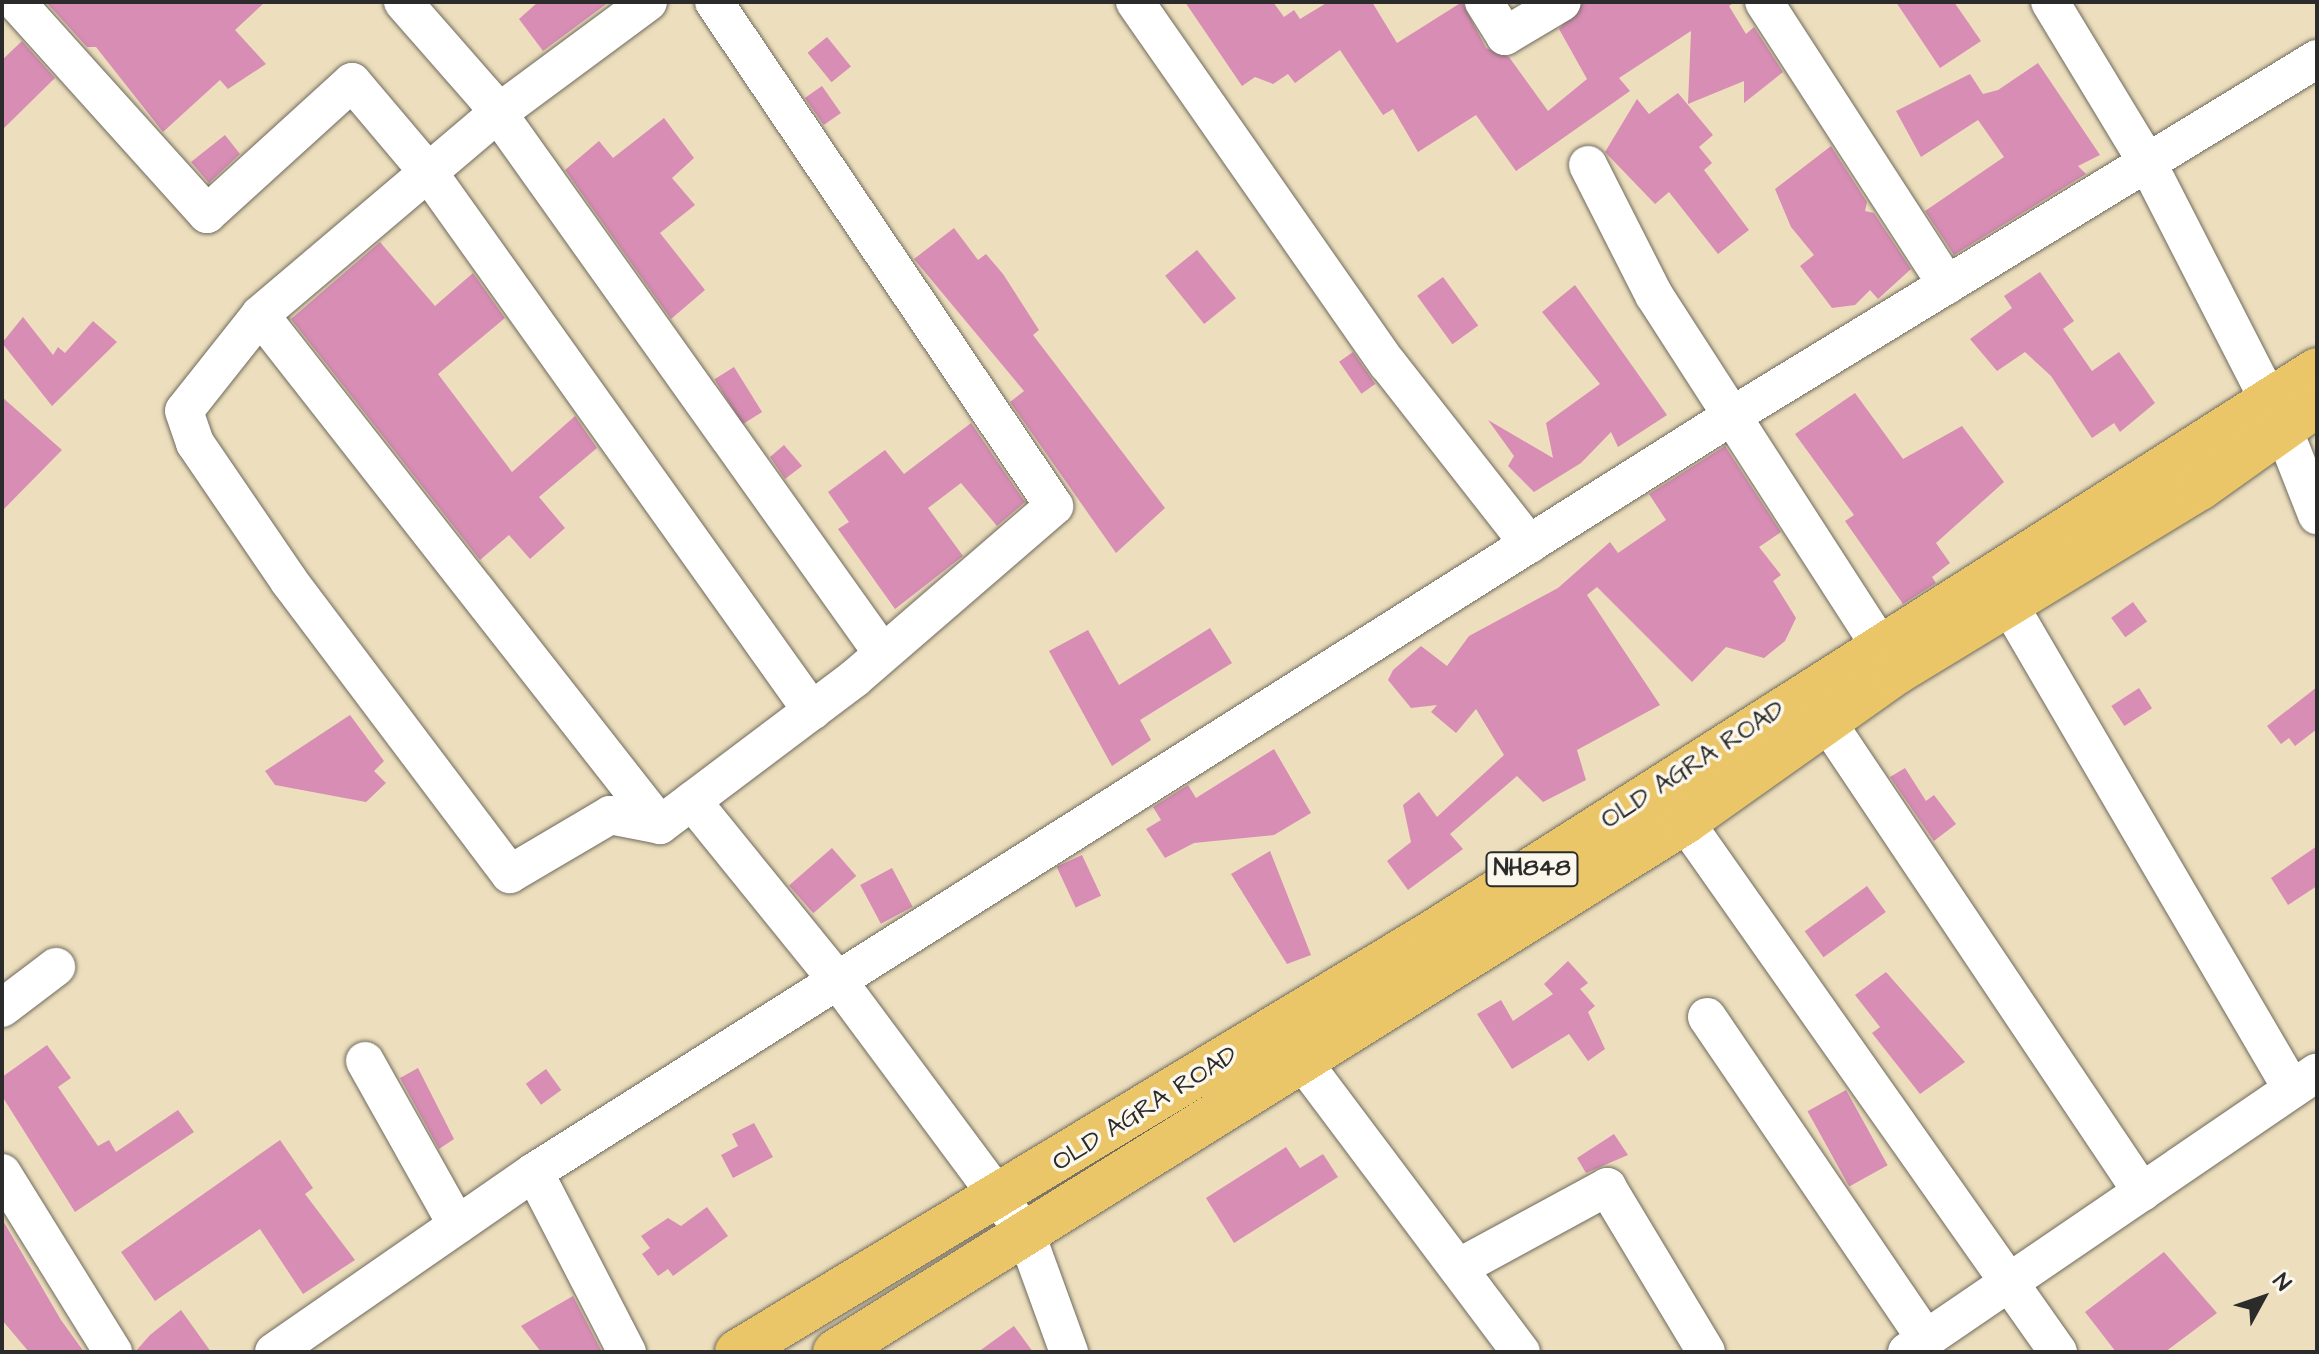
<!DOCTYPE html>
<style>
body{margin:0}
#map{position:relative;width:2319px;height:1354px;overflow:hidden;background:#eddfbd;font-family:"Architects Daughter",sans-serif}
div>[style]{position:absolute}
.building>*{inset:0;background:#d88db4;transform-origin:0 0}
.roads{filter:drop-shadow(0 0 2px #6f6a5e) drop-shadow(0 0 2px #6f6a5e)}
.minor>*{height:38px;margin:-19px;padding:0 19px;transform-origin:19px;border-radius:19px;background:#fff}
.highway>*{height:44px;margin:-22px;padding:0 22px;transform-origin:22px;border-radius:22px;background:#ebc669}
span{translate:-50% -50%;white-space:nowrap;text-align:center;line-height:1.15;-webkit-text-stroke:7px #fbf7ec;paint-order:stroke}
.shield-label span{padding:2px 6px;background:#fbf7ec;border:2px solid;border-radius:6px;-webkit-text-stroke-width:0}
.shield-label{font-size:24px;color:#2b2b2b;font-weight:700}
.street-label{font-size:26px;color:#2b2b2b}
.frame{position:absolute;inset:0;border:4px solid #2b2b2b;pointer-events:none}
.north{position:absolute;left:2223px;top:1258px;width:80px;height:80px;-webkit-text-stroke:6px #fbf7ec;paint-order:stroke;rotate:50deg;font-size:22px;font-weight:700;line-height:32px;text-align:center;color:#2b2b2b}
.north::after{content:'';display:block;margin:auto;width:28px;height:36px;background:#2b2b2b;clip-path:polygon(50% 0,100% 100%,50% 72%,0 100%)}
</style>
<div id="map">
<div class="building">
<i style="clip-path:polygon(46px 2px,265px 2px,235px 30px,266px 64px,228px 89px,220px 80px,163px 132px,96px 47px,87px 47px)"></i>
<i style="clip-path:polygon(538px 2px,609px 2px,543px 51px,519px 19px)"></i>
<i style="clip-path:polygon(1185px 2px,1273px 2px,1284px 17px,1294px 10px,1300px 19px,1328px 2px,1372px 2px,1397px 43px,1462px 2px,1486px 48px,1509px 57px,1548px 111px,1587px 79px,1559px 29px,1584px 2px,1735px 2px,1729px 6px,1746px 34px,1754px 27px,1783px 72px,1744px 103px,1744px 81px,1688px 104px,1691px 31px,1619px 78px,1630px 91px,1516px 171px,1476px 115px,1418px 152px,1393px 109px,1383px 115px,1340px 50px,1295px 83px,1288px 74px,1273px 84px,1255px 77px,1242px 86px)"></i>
<i style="clip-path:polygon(1896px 2px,1954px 2px,1981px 41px,1940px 68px)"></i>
<i style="left:827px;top:37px;width:38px;height:25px;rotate:51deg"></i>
<i style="clip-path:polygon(22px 41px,55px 78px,2px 130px,2px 60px)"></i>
<i style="clip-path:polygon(2038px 63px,2100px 155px,2078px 166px,2086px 174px,1954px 255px,1925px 211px,2004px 157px,1978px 120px,1921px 157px,1896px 111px,1970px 74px,1983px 94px,1998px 90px)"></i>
<i style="left:822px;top:86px;width:33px;height:21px;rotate:55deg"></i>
<i style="clip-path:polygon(1678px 93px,1713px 135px,1699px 147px,1712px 163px,1704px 170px,1749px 230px,1718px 254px,1669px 192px,1655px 204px,1605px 152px,1637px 99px,1649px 114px)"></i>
<i style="clip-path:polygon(664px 118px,694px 158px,672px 178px,695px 205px,660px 233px,705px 290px,671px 319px,565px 170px,599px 141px,613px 158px)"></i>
<i style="clip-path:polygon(225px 135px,240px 154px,209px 183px,191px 162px)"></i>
<i style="clip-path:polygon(1831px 146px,1867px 202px,1865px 211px,1874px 213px,1911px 269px,1878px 299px,1870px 290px,1855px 305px,1832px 308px,1800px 266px,1814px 255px,1791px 227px,1775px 189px)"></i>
<i style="clip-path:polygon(954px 228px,978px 260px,986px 254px,1003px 274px,1039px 330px,1033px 335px,1165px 508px,1116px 553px,1010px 402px,1024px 391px,914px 259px)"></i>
<i style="clip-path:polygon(380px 242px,435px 306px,473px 273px,505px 318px,438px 374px,512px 472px,575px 416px,597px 448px,539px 497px,565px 528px,530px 559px,509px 535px,480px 560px,291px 319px)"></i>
<i style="left:1197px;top:250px;width:62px;height:41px;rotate:51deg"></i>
<i style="clip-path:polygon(2040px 272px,2074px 321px,2063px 329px,2092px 371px,2119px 352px,2155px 403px,2120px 432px,2114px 423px,2092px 438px,2051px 376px,2025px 352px,1997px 371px,1970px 339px,2012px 308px,2004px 296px)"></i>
<i style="left:1443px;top:277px;width:60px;height:32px;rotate:54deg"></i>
<i style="clip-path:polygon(1575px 285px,1667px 415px,1618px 447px,1611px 432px,1581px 463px,1534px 492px,1508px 466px,1514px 456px,1488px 420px,1553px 458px,1546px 423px,1600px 384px,1542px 312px)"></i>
<i style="clip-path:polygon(23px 317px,53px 355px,58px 347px,65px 353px,93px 321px,117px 342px,52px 406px,2px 343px)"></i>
<i style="left:1353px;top:352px;width:39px;height:17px;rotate:55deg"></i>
<i style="left:734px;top:367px;width:53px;height:23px;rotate:58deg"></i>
<i style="clip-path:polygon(1855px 393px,1903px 459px,1962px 426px,2004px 482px,1936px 543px,1950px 563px,1932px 577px,1936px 583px,1903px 604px,1845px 521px,1854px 515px,1795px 434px)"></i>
<i style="clip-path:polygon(2px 397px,62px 450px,2px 511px)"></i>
<i style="clip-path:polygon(971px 423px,1025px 502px,997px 526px,961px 483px,928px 508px,963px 556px,895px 609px,838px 529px,849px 522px,828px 492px,885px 450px,904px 474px)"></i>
<i style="clip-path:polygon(784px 445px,802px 466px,785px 479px,770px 457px)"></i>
<i style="clip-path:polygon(1725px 446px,1781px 532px,1759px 547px,1781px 575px,1773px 581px,1796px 618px,1785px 641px,1764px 658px,1726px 647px,1692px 682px,1597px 587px,1587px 595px,1660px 705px,1577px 750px,1586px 780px,1543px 802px,1517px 776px,1450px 834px,1463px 849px,1408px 890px,1387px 861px,1411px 842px,1403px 805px,1419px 792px,1437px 817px,1504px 755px,1476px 709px,1456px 733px,1431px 712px,1437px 705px,1411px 708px,1388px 680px,1393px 670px,1421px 646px,1447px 666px,1469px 636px,1558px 588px,1610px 542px,1618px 553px,1666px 520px,1649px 494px)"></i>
<i style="left:2133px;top:602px;width:24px;height:27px;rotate:54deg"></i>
<i style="clip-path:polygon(1210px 628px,1232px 663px,1140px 720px,1151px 740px,1112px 766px,1049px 651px,1088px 630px,1119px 685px)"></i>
<i style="clip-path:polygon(2317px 687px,2317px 729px,2295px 746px,2289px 738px,2281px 744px,2267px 726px)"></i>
<i style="left:2139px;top:688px;width:24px;height:33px;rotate:57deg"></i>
<i style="clip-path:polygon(350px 715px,384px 761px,374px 771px,386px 783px,366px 802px,275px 785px,265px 771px)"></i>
<i style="clip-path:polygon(1274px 749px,1311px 813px,1274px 835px,1194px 843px,1165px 858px,1146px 829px,1161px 820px,1153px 807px,1188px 785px,1196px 798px)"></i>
<i style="clip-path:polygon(1905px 768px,1926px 801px,1934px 795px,1956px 824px,1934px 841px,1890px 777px)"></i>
<i style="clip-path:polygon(2317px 846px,2317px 886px,2288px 905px,2271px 878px)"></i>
<i style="left:832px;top:848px;width:37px;height:57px;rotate:49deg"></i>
<i style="clip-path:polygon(1270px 851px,1311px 955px,1287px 964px,1231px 874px)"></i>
<i style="left:1082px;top:855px;width:45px;height:28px;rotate:65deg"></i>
<i style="left:892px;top:868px;width:44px;height:36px;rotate:62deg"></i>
<i style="left:1867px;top:886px;width:32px;height:77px;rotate:54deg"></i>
<i style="clip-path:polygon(1568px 961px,1588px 983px,1580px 989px,1595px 1006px,1588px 1012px,1605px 1049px,1588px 1061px,1569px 1034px,1512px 1069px,1477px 1014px,1501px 1000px,1513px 1021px,1553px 994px,1544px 984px)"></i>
<i style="clip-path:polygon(1886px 972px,1965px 1062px,1920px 1094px,1872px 1033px,1880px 1027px,1855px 995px)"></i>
<i style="clip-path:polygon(47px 1045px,71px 1078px,58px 1087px,98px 1146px,109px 1140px,116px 1152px,178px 1110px,194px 1132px,75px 1212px,2px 1096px,2px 1077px)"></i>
<i style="clip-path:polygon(418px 1068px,454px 1139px,439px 1149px,400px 1078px)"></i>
<i style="left:546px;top:1069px;width:26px;height:25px;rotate:54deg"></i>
<i style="left:1846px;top:1090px;width:86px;height:44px;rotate:61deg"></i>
<i style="clip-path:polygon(754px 1123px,773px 1157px,733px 1178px,721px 1155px,738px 1146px,732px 1134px)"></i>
<i style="clip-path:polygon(1614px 1134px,1628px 1155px,1586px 1173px,1577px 1158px)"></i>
<i style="clip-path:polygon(280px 1140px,313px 1188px,305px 1194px,355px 1260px,303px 1294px,260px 1229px,155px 1301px,121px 1252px)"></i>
<i style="clip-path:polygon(1286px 1147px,1300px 1168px,1323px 1154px,1338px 1177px,1234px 1243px,1206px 1198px)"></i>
<i style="clip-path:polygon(707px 1207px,728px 1236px,673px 1276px,668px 1269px,658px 1276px,642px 1254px,650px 1248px,641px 1236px,668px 1218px,681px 1226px)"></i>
<i style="clip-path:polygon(2px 1219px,61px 1320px,84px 1352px,29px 1352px,2px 1320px)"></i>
<i style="clip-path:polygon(2164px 1252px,2217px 1313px,2165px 1352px,2116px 1352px,2085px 1312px)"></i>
<i style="clip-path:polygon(573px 1296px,602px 1352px,541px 1352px,521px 1326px)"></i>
<i style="clip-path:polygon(181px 1310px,211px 1352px,135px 1352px,150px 1335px)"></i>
<i style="clip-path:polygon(1014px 1326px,1033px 1352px,978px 1352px)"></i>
</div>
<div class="roads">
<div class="minor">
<i style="left:403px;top:2px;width:128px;rotate:48.8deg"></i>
<i style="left:487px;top:98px;width:679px;rotate:54.53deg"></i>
<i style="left:648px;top:2px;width:187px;rotate:143.5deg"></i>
<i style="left:498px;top:113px;width:312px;rotate:139.7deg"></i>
<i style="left:260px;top:315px;width:122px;rotate:128.4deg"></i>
<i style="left:184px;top:411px;width:34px;rotate:71deg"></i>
<i style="left:195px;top:443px;width:167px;rotate:55.7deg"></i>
<i style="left:289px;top:581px;width:367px;rotate:53deg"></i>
<i style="left:510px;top:874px;width:116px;rotate:-30.5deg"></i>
<i style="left:610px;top:815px;width:51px;rotate:11.3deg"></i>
<i style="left:660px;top:825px;width:244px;rotate:-37deg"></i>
<i style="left:855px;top:678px;width:263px;rotate:-40.8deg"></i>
<i style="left:1054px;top:506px;width:608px;rotate:-124deg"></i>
<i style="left:1135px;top:2px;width:442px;rotate:55.1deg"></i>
<i style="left:1388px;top:364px;width:229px;rotate:51.9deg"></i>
<i style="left:1484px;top:2px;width:40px;rotate:58deg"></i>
<i style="left:1505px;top:36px;width:66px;rotate:-30.8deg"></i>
<i style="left:1764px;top:2px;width:337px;rotate:57.1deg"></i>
<i style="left:2050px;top:2px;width:189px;rotate:58.8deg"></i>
<i style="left:2148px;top:164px;width:294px;rotate:62.9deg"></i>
<i style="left:2282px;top:426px;width:96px;rotate:68.5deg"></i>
<i style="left:17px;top:3px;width:284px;rotate:48deg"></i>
<i style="left:207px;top:214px;width:196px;rotate:-42.3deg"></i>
<i style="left:352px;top:82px;width:118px;rotate:49.8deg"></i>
<i style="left:428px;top:172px;width:662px;rotate:54.53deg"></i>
<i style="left:1588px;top:165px;width:146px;rotate:63.1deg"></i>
<i style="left:1654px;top:295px;width:446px;rotate:57.2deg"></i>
<i style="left:260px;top:315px;width:648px;rotate:51.89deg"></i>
<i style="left:2008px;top:603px;width:563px;rotate:59.7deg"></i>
<i style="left:1827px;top:722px;width:566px;rotate:56.17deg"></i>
<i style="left:692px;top:801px;width:232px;rotate:51deg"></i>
<i style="left:838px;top:981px;width:315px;rotate:53.4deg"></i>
<i style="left:1026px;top:1234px;width:126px;rotate:70deg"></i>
<i style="left:1685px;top:822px;width:648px;rotate:54.86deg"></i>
<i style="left:2px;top:1008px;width:68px;rotate:-37.2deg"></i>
<i style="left:1707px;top:1017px;width:389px;rotate:55.8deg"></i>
<i style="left:365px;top:1061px;width:188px;rotate:60.7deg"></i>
<i style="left:1303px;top:1062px;width:363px;rotate:53.1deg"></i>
<i style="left:534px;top:1172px;width:1420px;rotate:-32.26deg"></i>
<i style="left:1735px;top:414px;width:682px;rotate:-31.38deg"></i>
<i style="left:2px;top:1173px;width:211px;rotate:58.2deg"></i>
<i style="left:1458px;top:1268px;width:170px;rotate:-28.5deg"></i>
<i style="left:1607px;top:1187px;width:192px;rotate:59deg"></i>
<i style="left:274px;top:1352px;width:316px;rotate:-34.7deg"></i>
<i style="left:534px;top:1172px;width:203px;rotate:62.7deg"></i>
<i style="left:1907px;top:1352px;width:496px;rotate:-34.3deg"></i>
</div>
<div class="highway">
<i style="left:737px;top:1352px;width:809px;rotate:-31.1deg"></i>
<i style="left:1430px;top:934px;width:1051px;rotate:-32.45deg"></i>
<i style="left:835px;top:1352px;width:1002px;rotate:-31.94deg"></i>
<i style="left:1685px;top:822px;width:260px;rotate:-35.3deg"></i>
<i style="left:1897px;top:672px;width:354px;rotate:-31.3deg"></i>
<i style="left:2200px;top:488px;width:143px;rotate:-35.4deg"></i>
</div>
</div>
<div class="shield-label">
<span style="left:1532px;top:869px">NH848</span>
</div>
<div class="street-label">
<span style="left:1693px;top:765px;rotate:-33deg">OLD AGRA ROAD</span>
<span style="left:1145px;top:1109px;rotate:-32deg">OLD AGRA ROAD</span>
</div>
<div class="frame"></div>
<div class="north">N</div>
</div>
